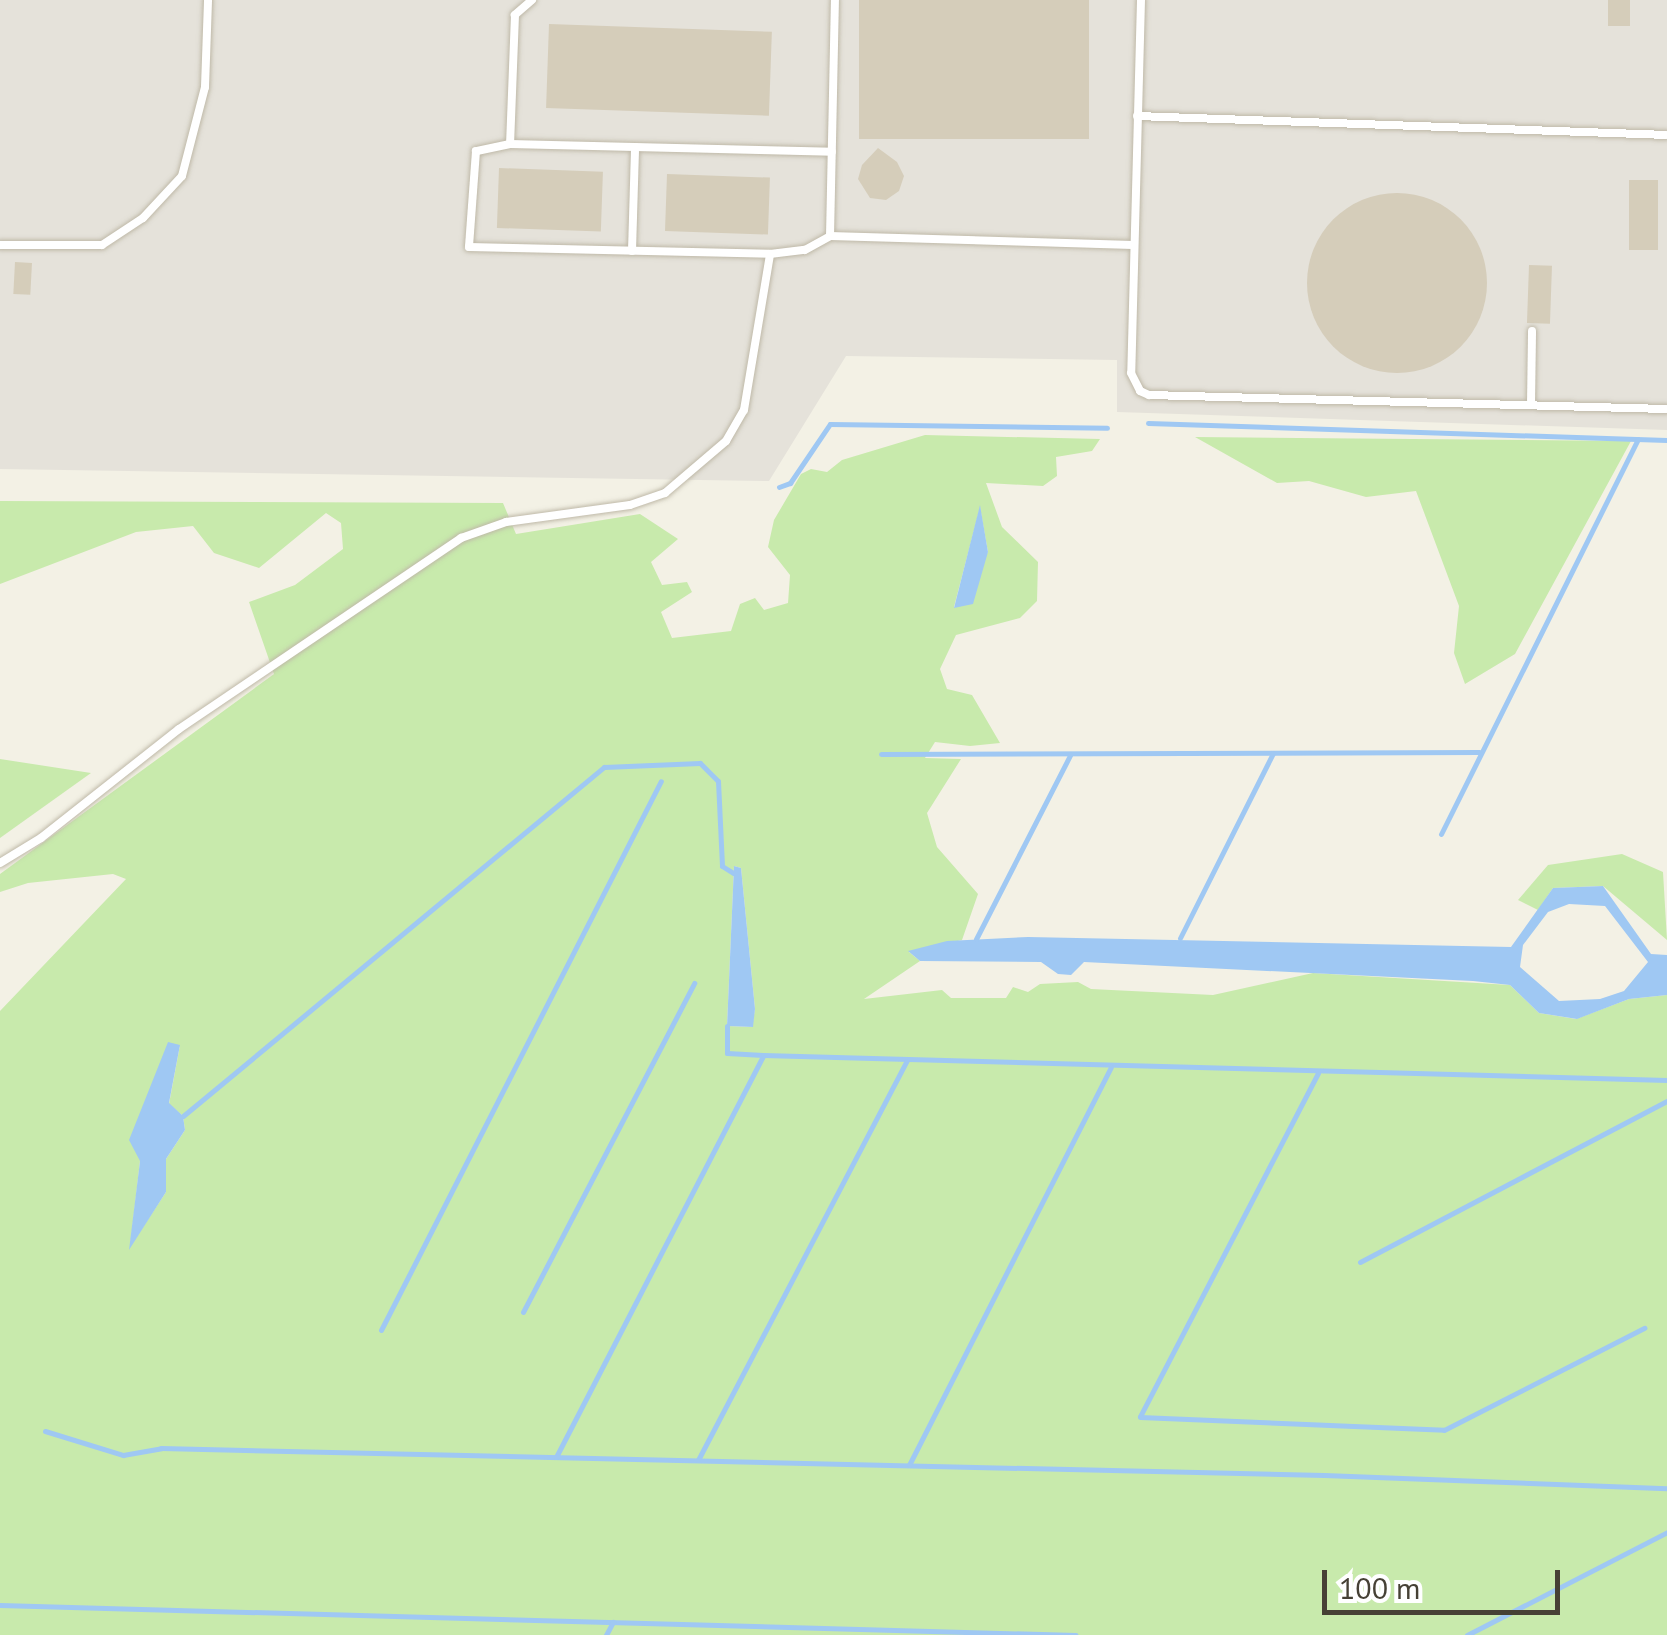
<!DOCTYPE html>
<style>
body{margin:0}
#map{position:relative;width:1667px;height:1635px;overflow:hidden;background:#f3f1e5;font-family:"PT Sans",sans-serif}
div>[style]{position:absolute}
.industrial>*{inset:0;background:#e5e2da}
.green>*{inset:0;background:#c8eaac}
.water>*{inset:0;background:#9fc8f3}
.stream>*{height:5px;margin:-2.5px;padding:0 2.5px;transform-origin:2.5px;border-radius:2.5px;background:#9fc8f3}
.building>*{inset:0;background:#d5cdba;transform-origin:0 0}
.round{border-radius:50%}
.roads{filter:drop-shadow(0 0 2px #bfb9a8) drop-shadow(0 0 2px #bfb9a8)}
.lane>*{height:8px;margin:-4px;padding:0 4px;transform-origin:4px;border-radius:4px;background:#fff}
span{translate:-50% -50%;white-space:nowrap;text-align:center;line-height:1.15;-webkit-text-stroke:10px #fff;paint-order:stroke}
.scale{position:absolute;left:1322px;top:1570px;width:238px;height:45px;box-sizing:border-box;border:5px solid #464135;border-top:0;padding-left:12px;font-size:30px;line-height:35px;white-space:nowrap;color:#464135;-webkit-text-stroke:8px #fff;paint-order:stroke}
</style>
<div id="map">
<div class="industrial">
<i style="clip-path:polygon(0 0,1667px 0,1667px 430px,1117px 412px,1117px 360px,846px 356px,769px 481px,0 469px)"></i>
</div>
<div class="green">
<i style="clip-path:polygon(evenodd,925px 435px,1100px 439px,1092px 451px,1056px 457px,1057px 476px,1043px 486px,986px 483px,1002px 527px,1038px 562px,1037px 601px,1020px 618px,956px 635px,940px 669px,947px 689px,972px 695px,1000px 743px,970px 746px,935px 742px,925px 758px,961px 759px,927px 813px,937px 847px,978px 894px,962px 940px,909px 952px,920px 961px,864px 999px,942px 990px,951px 998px,1006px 998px,1013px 987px,1028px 992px,1040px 984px,1078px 982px,1091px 989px,1213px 995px,1313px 973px,1510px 985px,1539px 1013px,1576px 1019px,1629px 999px,1667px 995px,1667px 1635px,0 1635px,0 1011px,126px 879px,113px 874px,28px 883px,0 892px,0 874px,274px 674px,249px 602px,295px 585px,343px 549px,341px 523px,326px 513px,259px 568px,214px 553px,193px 526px,136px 532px,0 584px,0 501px,503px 503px,516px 534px,640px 514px,678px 539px,651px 562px,662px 585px,687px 582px,692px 592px,661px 612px,672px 638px,731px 631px,740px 604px,755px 598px,764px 610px,788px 603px,790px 575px,768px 547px,774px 520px,801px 474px,811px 469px,827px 472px,842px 460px,925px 435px,980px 507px,988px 552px,955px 608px,954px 607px,980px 507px,925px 435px,734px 866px,741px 868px,755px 1009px,752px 1027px,727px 1026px,734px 866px,925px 435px,180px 1045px,169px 1104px,183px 1116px,185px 1130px,166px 1159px,166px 1192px,130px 1247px,140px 1161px,180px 1045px)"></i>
<i style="clip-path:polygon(1195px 437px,1631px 441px,1515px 654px,1465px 684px,1454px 653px,1459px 606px,1416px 491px,1366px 497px,1309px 481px,1277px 483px)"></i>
<i style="clip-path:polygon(0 759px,91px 773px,0 838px)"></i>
<i style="clip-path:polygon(1622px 854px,1663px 872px,1667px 940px,1603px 886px,1553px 888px,1538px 910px,1518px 900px,1548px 865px)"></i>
</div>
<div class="water">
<i style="clip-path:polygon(980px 505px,988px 552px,973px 604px,954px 608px)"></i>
<i style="clip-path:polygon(734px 866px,741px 868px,755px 1009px,753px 1027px,727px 1026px)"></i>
<i style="clip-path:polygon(evenodd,1603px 886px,1651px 954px,1667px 955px,1667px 995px,1629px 999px,1577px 1019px,1539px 1013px,1510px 985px,1473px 981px,1084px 962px,1071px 975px,1058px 974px,1041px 962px,920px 961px,908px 951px,947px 941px,1028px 937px,1511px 947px,1553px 888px,1603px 886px,1569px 904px,1605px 906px,1648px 962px,1624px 991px,1600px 999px,1559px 1001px,1520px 967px,1523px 945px,1548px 912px,1569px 904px)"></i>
<i style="clip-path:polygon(168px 1042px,180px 1045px,169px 1103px,183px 1116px,185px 1130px,166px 1159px,166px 1192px,129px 1250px,140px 1161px,129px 1140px)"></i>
</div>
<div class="stream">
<i style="left:1148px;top:423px;width:519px;rotate:1.88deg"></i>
<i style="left:779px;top:487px;width:12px;rotate:-20deg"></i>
<i style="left:790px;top:483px;width:71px;rotate:-55.9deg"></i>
<i style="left:830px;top:424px;width:277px;rotate:0.8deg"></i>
<i style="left:881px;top:754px;width:598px;rotate:-0.19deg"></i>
<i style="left:1441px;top:834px;width:441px;rotate:-63.5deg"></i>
<i style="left:1180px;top:938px;width:207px;rotate:-63.3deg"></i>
<i style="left:976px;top:939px;width:207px;rotate:-62.9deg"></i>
<i style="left:727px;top:1026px;width:27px;rotate:90deg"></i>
<i style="left:727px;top:1053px;width:36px;rotate:3deg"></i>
<i style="left:763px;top:1055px;width:904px;rotate:1.58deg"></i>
<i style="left:1318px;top:1073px;width:387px;rotate:117.4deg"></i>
<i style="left:1140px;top:1417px;width:304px;rotate:2.4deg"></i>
<i style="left:1444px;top:1430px;width:225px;rotate:-27deg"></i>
<i style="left:183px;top:1116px;width:547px;rotate:-39.66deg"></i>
<i style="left:604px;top:767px;width:96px;rotate:-2.4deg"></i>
<i style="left:700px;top:763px;width:25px;rotate:45deg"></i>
<i style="left:718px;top:781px;width:85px;rotate:87.3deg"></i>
<i style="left:722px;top:866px;width:13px;rotate:32deg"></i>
<i style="left:1360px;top:1262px;width:347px;rotate:-27.7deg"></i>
<i style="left:523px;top:1312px;width:371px;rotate:-62.5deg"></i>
<i style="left:381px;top:1330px;width:616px;rotate:-62.98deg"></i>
<i style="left:45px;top:1431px;width:82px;rotate:17.1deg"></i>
<i style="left:123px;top:1455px;width:39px;rotate:-10deg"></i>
<i style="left:161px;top:1448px;width:1163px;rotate:1.33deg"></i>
<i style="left:1324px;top:1475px;width:343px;rotate:2.2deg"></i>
<i style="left:556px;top:1457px;width:451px;rotate:-62.7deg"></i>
<i style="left:698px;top:1460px;width:450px;rotate:-62.4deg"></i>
<i style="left:909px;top:1465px;width:446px;rotate:-63.1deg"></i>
<i style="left:0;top:1605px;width:1076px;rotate:1.6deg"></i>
<i style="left:606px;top:1635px;width:15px;rotate:-62deg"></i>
<i style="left:1467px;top:1635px;width:225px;rotate:-27.2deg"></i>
</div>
<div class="building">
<i style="left:859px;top:0;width:230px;height:139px"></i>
<i style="left:1608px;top:0;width:22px;height:26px"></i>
<i style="left:549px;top:24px;width:223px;height:84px;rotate:2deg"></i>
<i style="clip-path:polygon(878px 148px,897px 162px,904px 176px,899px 191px,886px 200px,870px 198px,858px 179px,862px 165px)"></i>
<i style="left:499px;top:168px;width:104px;height:60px;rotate:2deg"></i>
<i style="left:667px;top:174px;width:103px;height:57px;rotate:2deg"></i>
<i style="left:1629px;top:180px;width:29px;height:70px"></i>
<i class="round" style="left:1307px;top:193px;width:180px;height:180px"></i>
<i style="left:15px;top:262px;width:17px;height:32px;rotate:3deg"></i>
<i style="left:1529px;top:265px;width:23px;height:58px;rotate:2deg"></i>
</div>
<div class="roads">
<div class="lane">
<i style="left:532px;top:0;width:23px;rotate:139deg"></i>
<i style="left:515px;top:15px;width:129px;rotate:92.2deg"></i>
<i style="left:510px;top:144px;width:322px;rotate:1.4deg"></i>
<i style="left:1141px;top:0;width:373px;rotate:91.5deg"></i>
<i style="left:1131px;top:373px;width:20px;rotate:63deg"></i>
<i style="left:1140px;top:391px;width:10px;rotate:24deg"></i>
<i style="left:1149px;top:395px;width:518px;rotate:1.55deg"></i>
<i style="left:1137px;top:116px;width:530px;rotate:2.05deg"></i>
<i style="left:510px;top:144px;width:35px;rotate:168deg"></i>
<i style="left:476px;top:151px;width:96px;rotate:94.2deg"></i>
<i style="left:469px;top:247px;width:301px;rotate:1.3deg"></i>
<i style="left:770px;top:254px;width:35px;rotate:-7deg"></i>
<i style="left:805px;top:250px;width:29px;rotate:-29deg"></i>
<i style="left:830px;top:236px;width:303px;rotate:1.7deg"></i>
<i style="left:830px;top:236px;width:236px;rotate:-88.8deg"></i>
<i style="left:0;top:245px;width:102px"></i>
<i style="left:102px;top:245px;width:49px;rotate:-33.4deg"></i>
<i style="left:143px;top:218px;width:57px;rotate:-47.1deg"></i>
<i style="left:182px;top:176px;width:92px;rotate:-75.5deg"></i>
<i style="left:205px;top:87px;width:87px;rotate:-88deg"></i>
<i style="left:632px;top:251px;width:104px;rotate:-88.3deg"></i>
<i style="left:1531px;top:405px;width:74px;rotate:-89.2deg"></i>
<i style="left:0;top:863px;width:48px;rotate:-31.4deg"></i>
<i style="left:41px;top:838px;width:176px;rotate:-38.3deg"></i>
<i style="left:179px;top:729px;width:341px;rotate:-34.1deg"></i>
<i style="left:461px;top:538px;width:48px;rotate:-19.6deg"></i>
<i style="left:506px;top:522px;width:125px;rotate:-7.8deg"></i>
<i style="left:630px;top:505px;width:37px;rotate:-19deg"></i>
<i style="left:665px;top:493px;width:80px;rotate:-40.4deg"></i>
<i style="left:726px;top:441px;width:36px;rotate:-60deg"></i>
<i style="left:744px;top:410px;width:158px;rotate:-80.5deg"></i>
</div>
</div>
<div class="scale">100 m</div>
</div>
